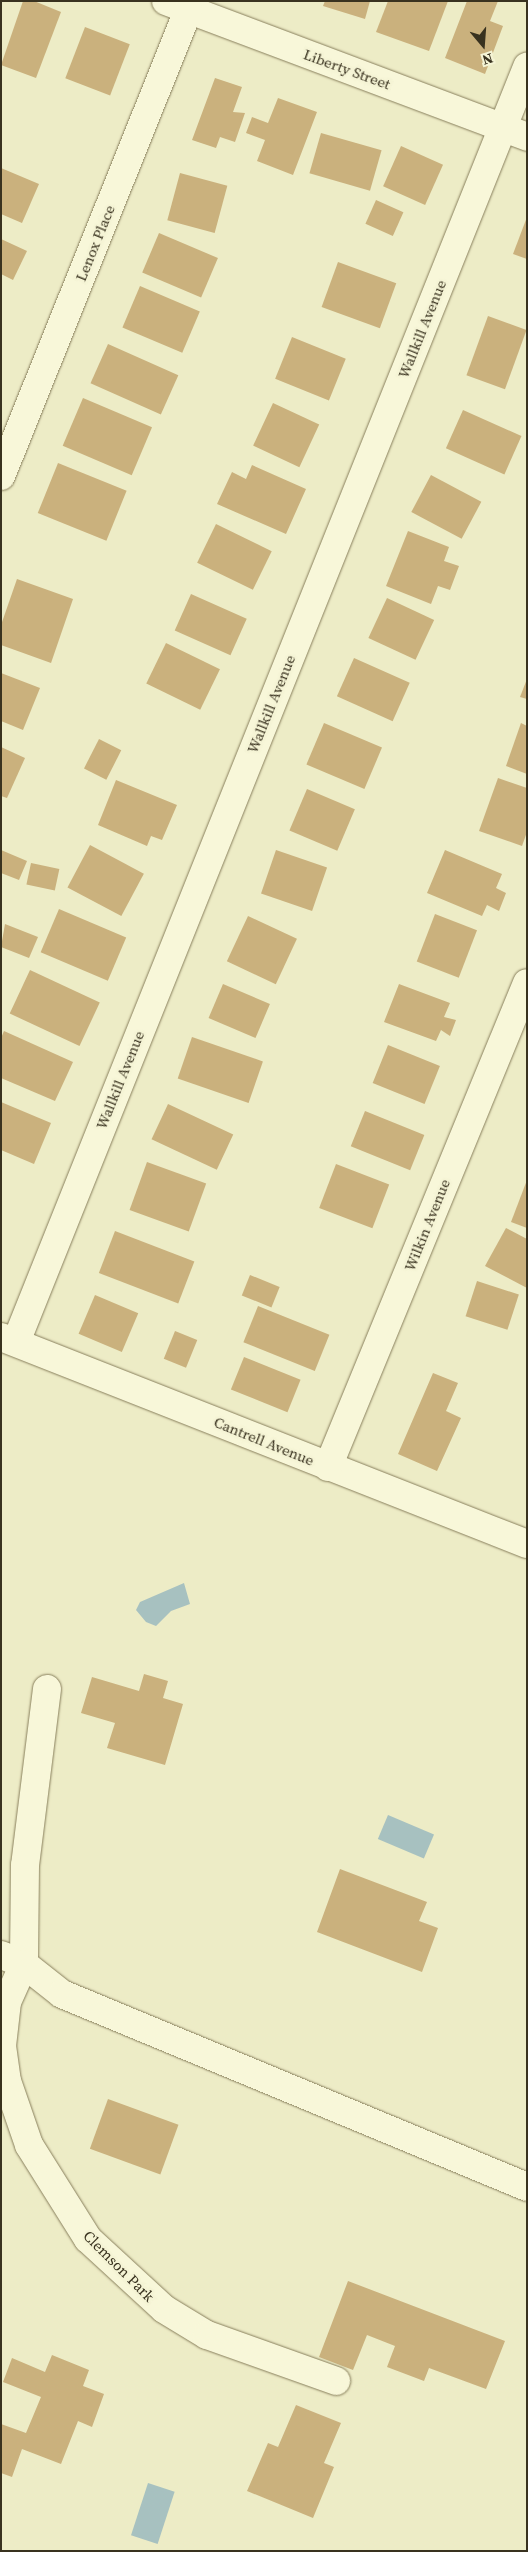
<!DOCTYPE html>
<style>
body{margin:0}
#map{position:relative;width:528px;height:2552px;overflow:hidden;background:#edecc6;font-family:"Source Serif 4",serif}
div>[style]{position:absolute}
.water>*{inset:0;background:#a7c1c0;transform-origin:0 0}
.building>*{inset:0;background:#cab17d;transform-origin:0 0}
.roads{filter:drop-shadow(0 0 1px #887f5c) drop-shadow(0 0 1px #887f5c)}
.minor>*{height:28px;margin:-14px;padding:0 14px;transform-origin:14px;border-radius:14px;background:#f8f7d9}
span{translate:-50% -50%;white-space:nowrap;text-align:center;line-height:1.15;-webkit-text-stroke:5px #f5f4d5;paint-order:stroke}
.street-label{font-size:15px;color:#39321f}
.frame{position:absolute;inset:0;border:2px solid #39321f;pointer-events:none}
.north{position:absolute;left:458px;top:20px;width:50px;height:50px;-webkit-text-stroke:4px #f5f4d5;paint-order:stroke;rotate:162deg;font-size:14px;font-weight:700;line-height:20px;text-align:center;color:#39321f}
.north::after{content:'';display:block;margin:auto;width:18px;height:22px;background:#39321f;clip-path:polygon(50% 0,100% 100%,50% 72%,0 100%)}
</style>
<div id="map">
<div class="water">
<i style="clip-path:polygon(184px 1583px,190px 1604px,171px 1611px,156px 1626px,146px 1622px,136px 1610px,140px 1602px)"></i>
<i style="left:388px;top:1815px;width:50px;height:26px;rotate:23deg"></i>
<i style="left:148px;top:2483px;width:28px;height:55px;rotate:18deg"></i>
</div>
<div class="building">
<i style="clip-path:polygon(23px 1px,34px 1px,61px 12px,36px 78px,1px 65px)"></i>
<i style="clip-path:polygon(325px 1px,370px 1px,365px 19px,323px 6px)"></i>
<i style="clip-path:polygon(388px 1px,448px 1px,429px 51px,376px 32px)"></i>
<i style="clip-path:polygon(467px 1px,498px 1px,490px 21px,503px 26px,485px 74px,445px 58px)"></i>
<i style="left:85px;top:27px;width:48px;height:55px;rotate:21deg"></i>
<i style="clip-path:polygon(215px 78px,242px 87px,233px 112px,245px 113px,235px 142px,220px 137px,216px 148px,192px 140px)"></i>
<i style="clip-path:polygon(278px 98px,317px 112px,293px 175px,257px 161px,265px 140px,246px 133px,252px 117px,268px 123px)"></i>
<i style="left:321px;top:133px;width:63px;height:42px;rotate:16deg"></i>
<i style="left:401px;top:146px;width:46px;height:44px;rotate:24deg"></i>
<i style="clip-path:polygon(1px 168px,39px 184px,22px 223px,1px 214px)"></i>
<i style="left:180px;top:173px;width:49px;height:49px;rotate:15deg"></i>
<i style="left:376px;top:200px;width:30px;height:26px;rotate:24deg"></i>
<i style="clip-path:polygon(527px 217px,527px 259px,513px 254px)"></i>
<i style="left:159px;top:233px;width:64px;height:43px;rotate:23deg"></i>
<i style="clip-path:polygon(1px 239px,27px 251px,13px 280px,1px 274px)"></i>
<i style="left:338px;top:262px;width:62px;height:48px;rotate:20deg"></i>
<i style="left:140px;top:286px;width:65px;height:45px;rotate:23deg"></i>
<i style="left:488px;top:316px;width:41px;height:63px;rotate:20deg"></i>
<i style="left:292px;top:337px;width:58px;height:45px;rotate:22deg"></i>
<i style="left:108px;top:344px;width:77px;height:43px;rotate:24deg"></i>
<i style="left:83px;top:398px;width:75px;height:52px;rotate:23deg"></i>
<i style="left:273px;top:403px;width:51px;height:47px;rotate:25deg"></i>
<i style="left:463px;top:410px;width:64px;height:42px;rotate:24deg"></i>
<i style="left:58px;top:463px;width:74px;height:54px;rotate:22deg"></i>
<i style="clip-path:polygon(252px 465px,306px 489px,286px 534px,217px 504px,232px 472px,246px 479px)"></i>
<i style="left:431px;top:475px;width:57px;height:42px;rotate:28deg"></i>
<i style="left:216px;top:524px;width:62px;height:43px;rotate:26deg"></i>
<i style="clip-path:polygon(408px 531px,449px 547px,444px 561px,459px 566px,450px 590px,438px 586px,431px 604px,386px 586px)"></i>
<i style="clip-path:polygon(17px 579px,73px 599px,51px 663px,1px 645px,1px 625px)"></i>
<i style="left:191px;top:594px;width:61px;height:40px;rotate:24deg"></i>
<i style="left:387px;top:598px;width:52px;height:44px;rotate:25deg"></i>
<i style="left:166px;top:643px;width:60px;height:45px;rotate:26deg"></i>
<i style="left:354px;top:658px;width:61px;height:42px;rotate:24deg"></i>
<i style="clip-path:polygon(1px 673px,40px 688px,23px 730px,1px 721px)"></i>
<i style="clip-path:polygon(527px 679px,527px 699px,520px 697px)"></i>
<i style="left:324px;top:723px;width:63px;height:45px;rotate:23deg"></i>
<i style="clip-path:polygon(521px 723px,527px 726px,527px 774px,506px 766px)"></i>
<i style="left:99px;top:739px;width:25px;height:33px;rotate:27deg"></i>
<i style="clip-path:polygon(1px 747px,25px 758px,7px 798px,1px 796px)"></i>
<i style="clip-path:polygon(498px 778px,527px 788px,527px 832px,522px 846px,479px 831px)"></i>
<i style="clip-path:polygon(116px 780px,177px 805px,162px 840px,151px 836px,147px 846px,98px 825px)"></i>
<i style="left:307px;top:789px;width:52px;height:45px;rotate:23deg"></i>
<i style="left:90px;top:845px;width:61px;height:48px;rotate:28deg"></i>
<i style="clip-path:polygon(1px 850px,27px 861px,19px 880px,1px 873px)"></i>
<i style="left:276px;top:850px;width:54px;height:46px;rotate:19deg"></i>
<i style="clip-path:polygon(445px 850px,502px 874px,496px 888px,506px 893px,499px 911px,487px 905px,482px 916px,427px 893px)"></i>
<i style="left:31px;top:863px;width:29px;height:22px;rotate:12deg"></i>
<i style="left:59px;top:909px;width:73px;height:47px;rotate:23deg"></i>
<i style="left:435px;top:914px;width:45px;height:51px;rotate:21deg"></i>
<i style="left:248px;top:916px;width:54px;height:50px;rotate:25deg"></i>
<i style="clip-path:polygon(5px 924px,38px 937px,29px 958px,1px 947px)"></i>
<i style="left:30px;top:970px;width:77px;height:48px;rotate:25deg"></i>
<i style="left:223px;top:984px;width:51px;height:37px;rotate:23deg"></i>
<i style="clip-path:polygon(399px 984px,450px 1003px,444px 1017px,456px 1020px,450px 1036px,441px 1030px,436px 1041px,384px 1022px)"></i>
<i style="clip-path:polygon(4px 1031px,73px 1062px,55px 1101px,1px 1078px,1px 1038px)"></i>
<i style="left:192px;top:1037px;width:75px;height:44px;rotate:19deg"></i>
<i style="left:388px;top:1045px;width:56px;height:41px;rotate:22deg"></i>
<i style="clip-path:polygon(1px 1102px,51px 1123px,34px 1164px,1px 1150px)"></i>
<i style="left:168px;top:1104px;width:72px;height:39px;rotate:25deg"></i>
<i style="left:365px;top:1111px;width:64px;height:38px;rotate:22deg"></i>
<i style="left:147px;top:1162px;width:63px;height:51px;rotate:20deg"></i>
<i style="left:336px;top:1164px;width:57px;height:47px;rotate:21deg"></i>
<i style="clip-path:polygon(527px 1180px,527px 1228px,511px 1222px)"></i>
<i style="clip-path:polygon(506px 1228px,527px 1239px,527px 1288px,485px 1266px)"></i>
<i style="left:115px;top:1231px;width:85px;height:45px;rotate:21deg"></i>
<i style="left:250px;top:1275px;width:32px;height:22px;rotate:22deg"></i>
<i style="left:477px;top:1281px;width:44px;height:37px;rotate:18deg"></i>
<i style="left:95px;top:1295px;width:47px;height:42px;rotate:23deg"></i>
<i style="left:258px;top:1306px;width:77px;height:39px;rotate:22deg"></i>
<i style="left:175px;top:1331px;width:24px;height:30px;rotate:22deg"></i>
<i style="left:244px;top:1357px;width:61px;height:35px;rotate:22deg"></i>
<i style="clip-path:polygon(433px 1373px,458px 1383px,446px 1411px,461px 1418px,437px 1471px,398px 1454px)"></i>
<i style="clip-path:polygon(144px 1674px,168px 1681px,163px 1698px,183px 1704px,165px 1765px,107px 1748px,115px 1723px,81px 1713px,92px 1677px,139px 1691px)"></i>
<i style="clip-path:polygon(340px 1869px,427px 1902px,419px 1921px,438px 1928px,422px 1972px,317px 1932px)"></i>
<i style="left:108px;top:2099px;width:75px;height:53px;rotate:20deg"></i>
<i style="clip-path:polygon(348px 2281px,505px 2341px,486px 2389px,429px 2368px,424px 2381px,387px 2367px,395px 2346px,367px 2335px,353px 2370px,319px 2357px)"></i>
<i style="clip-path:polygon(52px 2355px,89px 2370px,83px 2386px,104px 2394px,92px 2427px,78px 2421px,61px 2464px,22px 2449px,12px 2477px,1px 2473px,1px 2424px,26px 2433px,41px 2397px,3px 2382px,12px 2358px,45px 2372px)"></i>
<i style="clip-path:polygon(296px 2405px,341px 2423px,324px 2463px,334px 2467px,313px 2518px,247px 2491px,268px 2443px,278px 2447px)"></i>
</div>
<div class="roads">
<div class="minor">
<i style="left:166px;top:1px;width:386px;rotate:20.6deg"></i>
<i style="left:1px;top:476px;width:501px;rotate:-68.09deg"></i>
<i style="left:1px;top:1337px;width:565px;rotate:21.48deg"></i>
<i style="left:16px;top:1342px;width:1374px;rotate:-68.16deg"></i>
<i style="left:328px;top:1467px;width:523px;rotate:-67.65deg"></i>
<i style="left:47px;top:1689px;width:177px;rotate:97.1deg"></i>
<i style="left:25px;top:1865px;width:99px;rotate:90.6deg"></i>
<i style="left:24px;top:1964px;width:42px;rotate:114.1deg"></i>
<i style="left:7px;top:2002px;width:44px;rotate:96.5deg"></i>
<i style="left:2px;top:2046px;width:35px;rotate:82deg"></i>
<i style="left:7px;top:2081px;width:68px;rotate:71deg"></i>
<i style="left:29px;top:2145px;width:111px;rotate:57.9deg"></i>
<i style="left:88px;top:2239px;width:103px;rotate:42.6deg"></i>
<i style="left:164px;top:2309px;width:50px;rotate:31.2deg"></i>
<i style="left:207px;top:2335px;width:137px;rotate:19.6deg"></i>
<i style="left:1px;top:1955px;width:25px;rotate:21deg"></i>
<i style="left:24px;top:1964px;width:48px;rotate:38.3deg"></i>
<i style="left:62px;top:1994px;width:503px;rotate:22.54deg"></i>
</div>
</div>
<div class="street-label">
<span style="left:347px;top:69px;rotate:20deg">Liberty Street</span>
<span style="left:95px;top:243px;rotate:-68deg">Lenox Place</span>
<span style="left:422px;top:329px;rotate:-68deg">Wallkill Avenue</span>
<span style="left:271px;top:704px;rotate:-68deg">Wallkill Avenue</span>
<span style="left:120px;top:1080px;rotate:-68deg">Wallkill Avenue</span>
<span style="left:427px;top:1225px;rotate:-68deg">Wilkin Avenue</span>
<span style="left:264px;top:1441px;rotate:22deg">Cantrell Avenue</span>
<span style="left:119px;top:2266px;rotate:45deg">Clemson Park</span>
</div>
<div class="frame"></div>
<div class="north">N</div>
</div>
